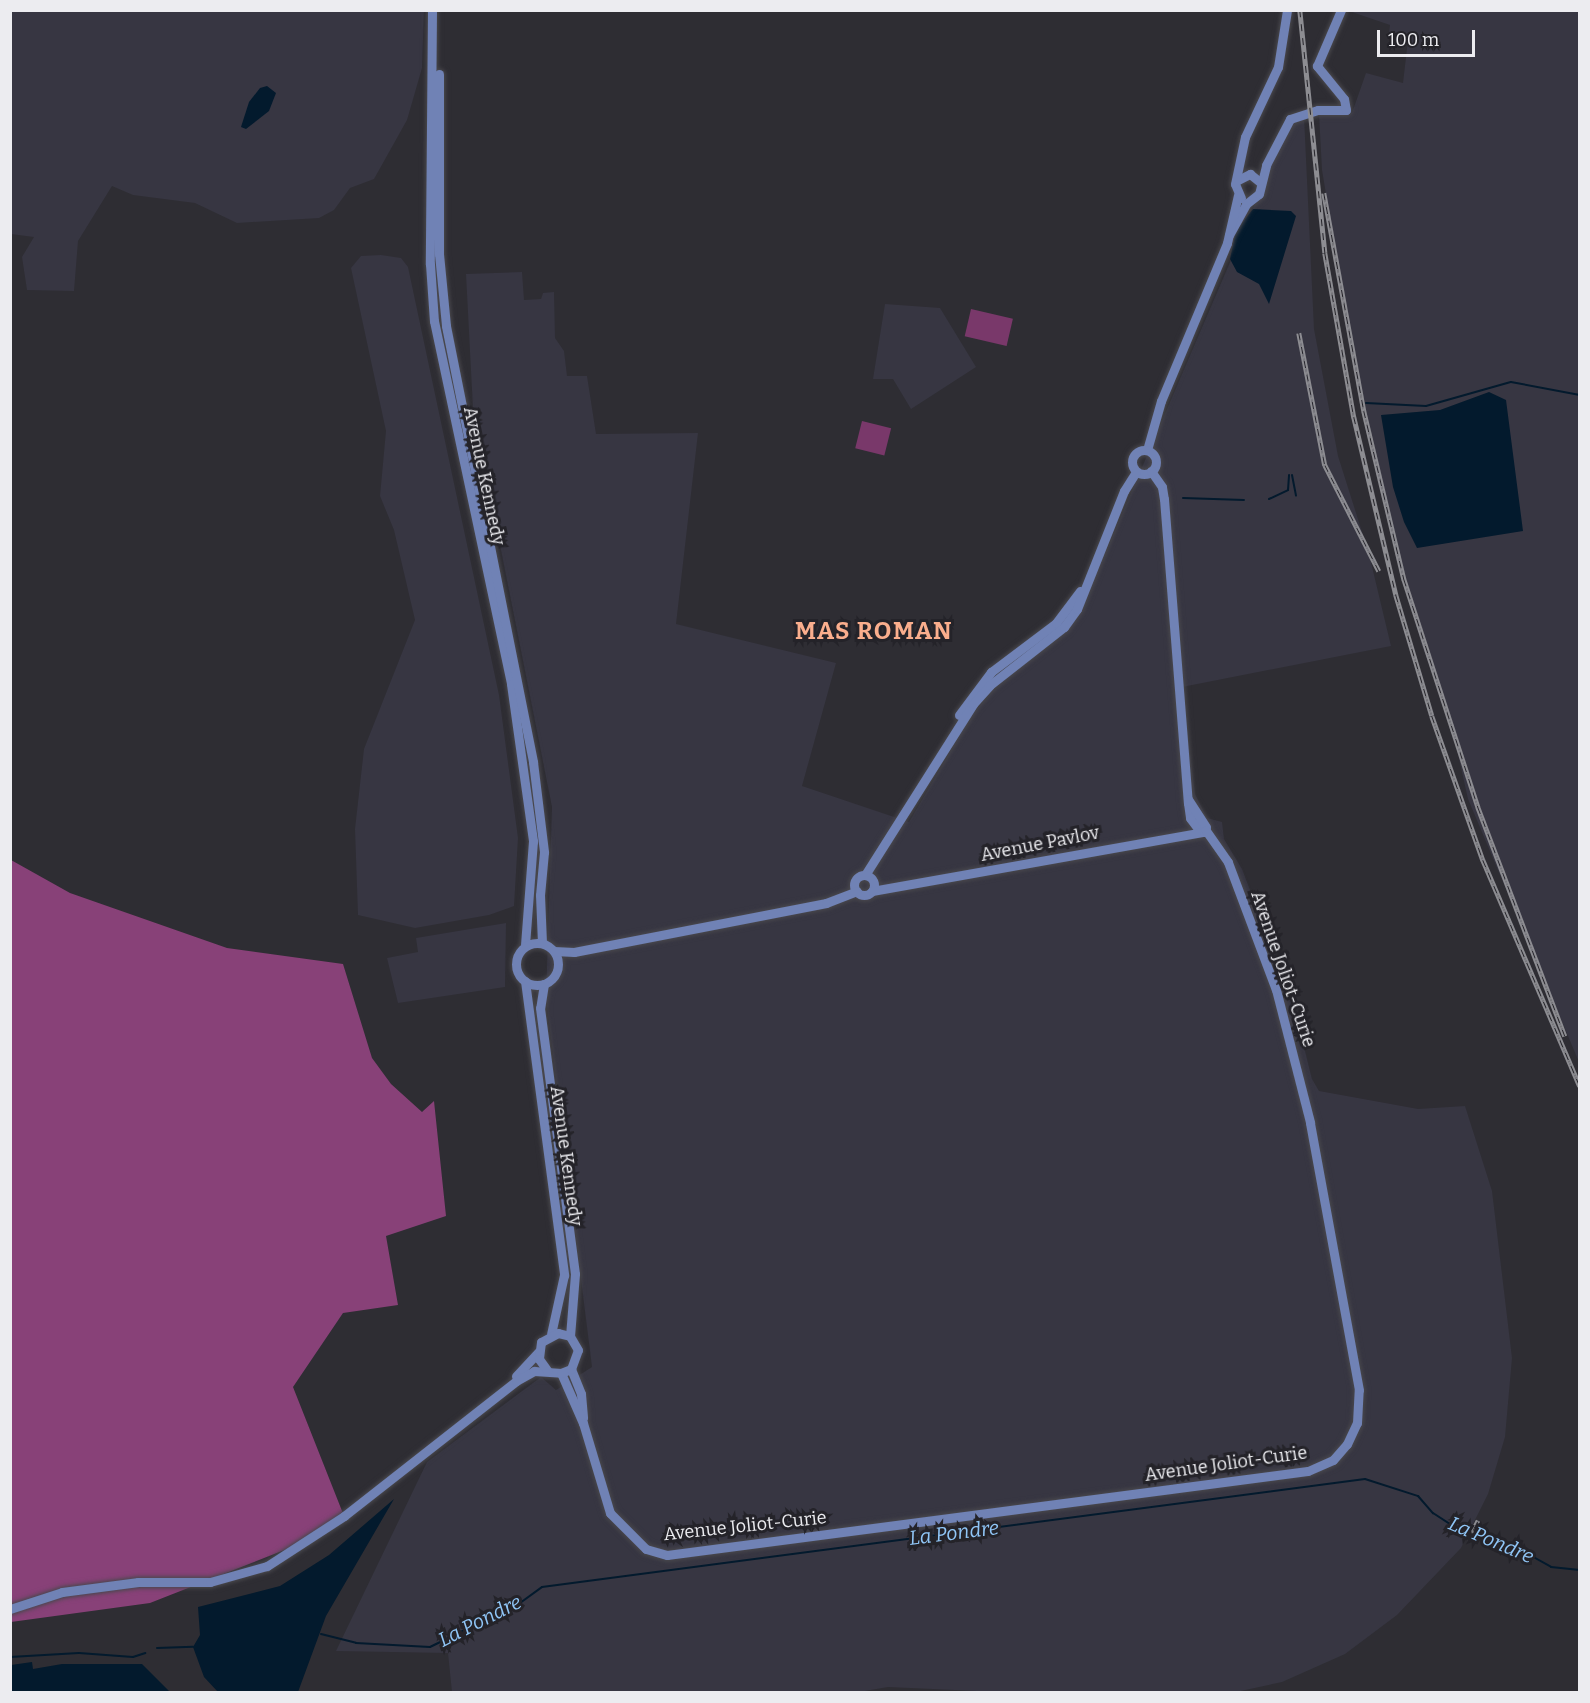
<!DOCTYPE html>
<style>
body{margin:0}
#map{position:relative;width:1590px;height:1703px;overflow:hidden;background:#2e2d33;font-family:Bitter,serif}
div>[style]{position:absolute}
.built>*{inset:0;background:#373642}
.green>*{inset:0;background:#79386a;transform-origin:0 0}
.forest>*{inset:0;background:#884178}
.water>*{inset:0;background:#031a2d}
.stream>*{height:2px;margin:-1px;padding:0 1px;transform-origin:1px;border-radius:1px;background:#031a2d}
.roads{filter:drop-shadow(0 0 2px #49484d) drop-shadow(0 0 2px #49484d)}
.secondary>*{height:9px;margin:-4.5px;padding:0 4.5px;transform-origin:4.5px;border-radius:4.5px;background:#7082b5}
.secondary>.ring{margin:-4.5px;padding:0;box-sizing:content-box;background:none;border:9px solid #7082b5;border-radius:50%}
.rail>*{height:4.5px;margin-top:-2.25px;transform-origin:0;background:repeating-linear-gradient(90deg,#242329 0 7px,#8d8d92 0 14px);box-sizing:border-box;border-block:2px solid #8d8d92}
span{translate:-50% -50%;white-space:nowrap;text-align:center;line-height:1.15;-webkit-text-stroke:6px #242329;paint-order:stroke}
.street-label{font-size:18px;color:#ececf0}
.water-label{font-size:20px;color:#90c6f7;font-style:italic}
.district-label{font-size:24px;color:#faae8d;font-weight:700;letter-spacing:1.5px}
.frame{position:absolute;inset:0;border:12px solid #ececf0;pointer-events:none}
.scale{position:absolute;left:1377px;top:30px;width:98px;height:27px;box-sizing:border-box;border:3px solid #ececf0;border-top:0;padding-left:8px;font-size:18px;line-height:21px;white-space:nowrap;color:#ececf0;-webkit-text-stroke:4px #242329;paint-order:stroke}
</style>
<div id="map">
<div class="built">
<i style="clip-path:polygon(11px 11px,424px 11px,422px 68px,407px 120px,374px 179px,350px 188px,334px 210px,319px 218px,237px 223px,195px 203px,133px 195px,112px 186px,78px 241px,74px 291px,27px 290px,22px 257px,34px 237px,11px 234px)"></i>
<i style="clip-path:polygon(1349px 11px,1579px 11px,1579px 1062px,1468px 799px,1449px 714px,1422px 646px,1399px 563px,1360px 398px,1322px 170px,1319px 114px,1352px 113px,1366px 73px,1403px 83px,1408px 40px,1389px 33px,1390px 25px)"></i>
<i style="clip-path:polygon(1304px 116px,1314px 329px,1338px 456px,1369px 554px,1391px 646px,1182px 687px,1195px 794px,1207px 818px,1222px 822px,1224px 839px,1242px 869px,1294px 1006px,1312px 1079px,1319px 1091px,1418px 1109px,1465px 1106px,1492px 1191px,1512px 1358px,1505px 1437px,1488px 1494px,1461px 1548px,1397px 1615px,1345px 1654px,1282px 1682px,1236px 1692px,999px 1692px,888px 1687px,859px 1692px,452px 1692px,448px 1653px,336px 1651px,427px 1462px,541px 1377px,556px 1390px,592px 1367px,546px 999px,552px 807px,473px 409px,466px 274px,522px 272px,524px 300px,541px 299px,543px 293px,554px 292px,555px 338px,564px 351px,567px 376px,587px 376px,596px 434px,698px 433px,676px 624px,836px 663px,802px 786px,909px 822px,971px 716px,994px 689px,1077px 619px,1291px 120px)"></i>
<i style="clip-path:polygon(381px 255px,401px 258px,408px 267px,499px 695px,518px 838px,514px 906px,489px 915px,415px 928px,358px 915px,355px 829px,364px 749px,415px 620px,394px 530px,380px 496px,386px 431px,351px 268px,361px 256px)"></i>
<i style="clip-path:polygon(885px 304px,940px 308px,976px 367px,911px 409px,893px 379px,873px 379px)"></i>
<i style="clip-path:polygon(506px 923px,505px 987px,398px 1003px,387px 958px,418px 952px,416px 938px)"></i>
</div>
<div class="green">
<i style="left:971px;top:309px;width:43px;height:28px;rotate:13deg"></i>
<i style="left:862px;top:421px;width:30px;height:28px;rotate:14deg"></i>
</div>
<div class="forest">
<i style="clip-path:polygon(11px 860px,70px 893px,227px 948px,343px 964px,372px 1058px,391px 1084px,422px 1112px,434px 1101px,446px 1216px,386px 1236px,398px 1305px,343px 1313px,293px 1387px,344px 1516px,292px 1547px,150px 1603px,11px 1622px)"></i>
</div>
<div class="water">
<i style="clip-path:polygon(267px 86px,276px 93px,269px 111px,246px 129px,241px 127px,249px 102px,260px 88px)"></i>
<i style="clip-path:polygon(1253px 209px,1291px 211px,1296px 216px,1269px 304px,1259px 284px,1237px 272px,1230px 259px,1236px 231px)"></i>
<i style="clip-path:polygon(1489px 392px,1506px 400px,1523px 531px,1417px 548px,1404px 522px,1393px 487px,1381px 415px,1440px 410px)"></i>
<i style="clip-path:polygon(394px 1499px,326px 1616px,298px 1692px,218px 1692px,204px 1677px,193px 1647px,200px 1635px,198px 1607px,280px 1586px,329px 1555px)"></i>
<i style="clip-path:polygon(32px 1662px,33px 1669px,62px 1664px,142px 1664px,170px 1692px,11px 1692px,11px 1665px)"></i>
</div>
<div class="stream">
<i style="left:1366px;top:403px;width:60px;rotate:2.9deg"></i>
<i style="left:1426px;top:406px;width:88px;rotate:-15.8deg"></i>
<i style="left:1511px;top:382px;width:70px;rotate:10.7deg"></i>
<i style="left:1292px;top:475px;width:21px;rotate:79deg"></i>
<i style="left:1183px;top:498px;width:61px;rotate:1.9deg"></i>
<i style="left:1269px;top:499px;width:21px;rotate:-25deg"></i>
<i style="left:1288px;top:490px;width:15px;rotate:-86deg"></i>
<i style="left:321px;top:1634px;width:36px;rotate:14deg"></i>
<i style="left:356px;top:1643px;width:74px;rotate:3.1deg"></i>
<i style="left:430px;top:1647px;width:100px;rotate:-26.1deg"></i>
<i style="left:520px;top:1603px;width:27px;rotate:-36deg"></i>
<i style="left:542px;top:1587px;width:830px;rotate:-7.48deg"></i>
<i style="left:1365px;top:1479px;width:56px;rotate:17.8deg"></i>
<i style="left:1418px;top:1496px;width:23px;rotate:49deg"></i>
<i style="left:1433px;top:1513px;width:31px;rotate:33deg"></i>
<i style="left:1459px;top:1530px;width:73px;rotate:19.2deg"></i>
<i style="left:1528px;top:1554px;width:26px;rotate:29deg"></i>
<i style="left:1551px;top:1567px;width:29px;rotate:6deg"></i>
<i style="left:157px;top:1648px;width:36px;rotate:-2deg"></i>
<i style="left:10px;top:1657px;width:69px;rotate:-3.3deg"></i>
<i style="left:79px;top:1653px;width:54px;rotate:4.2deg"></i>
<i style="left:133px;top:1657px;width:13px;rotate:-18deg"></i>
</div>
<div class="roads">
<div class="secondary">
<i style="left:432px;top:10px;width:254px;rotate:90.5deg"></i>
<i style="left:430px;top:264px;width:57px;rotate:86deg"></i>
<i style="left:434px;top:321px;width:371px;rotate:78deg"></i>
<i style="left:511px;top:684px;width:159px;rotate:82deg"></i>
<i style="left:533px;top:841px;width:105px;rotate:94.4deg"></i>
<i style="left:439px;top:74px;width:180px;rotate:90deg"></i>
<i style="left:439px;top:254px;width:72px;rotate:84.4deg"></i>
<i style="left:446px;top:326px;width:445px;rotate:78.7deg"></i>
<i style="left:533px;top:762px;width:91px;rotate:83deg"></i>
<i style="left:544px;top:852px;width:43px;rotate:95.3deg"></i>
<i style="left:540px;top:895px;width:48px;rotate:87.6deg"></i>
<i style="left:1236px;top:181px;width:16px;rotate:-27deg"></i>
<i style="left:1250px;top:174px;width:14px;rotate:39deg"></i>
<i style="left:1241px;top:198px;width:15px;rotate:-113deg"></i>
<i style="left:1235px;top:184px;width:48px;rotate:-78deg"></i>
<i style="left:1245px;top:137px;width:77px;rotate:-64.8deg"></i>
<i style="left:1278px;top:67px;width:58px;rotate:-81deg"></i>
<i style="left:1229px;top:235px;width:35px;rotate:-61deg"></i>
<i style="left:1246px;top:204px;width:16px;rotate:-38deg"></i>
<i style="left:1259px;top:194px;width:30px;rotate:-76deg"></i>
<i style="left:1266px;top:165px;width:52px;rotate:-62.4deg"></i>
<i style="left:1290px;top:119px;width:29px;rotate:-18deg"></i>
<i style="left:1318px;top:110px;width:28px"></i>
<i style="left:1346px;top:110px;width:11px;rotate:-100deg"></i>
<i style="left:1344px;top:99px;width:43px;rotate:-129.3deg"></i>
<i style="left:1317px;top:66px;width:61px;rotate:-66.8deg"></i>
<i style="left:1147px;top:450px;width:51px;rotate:-74.1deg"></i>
<i style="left:1161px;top:401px;width:171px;rotate:-67.3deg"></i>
<i style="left:1227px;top:243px;width:49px;rotate:-77.1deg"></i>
<i class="ring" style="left:1132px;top:450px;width:15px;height:15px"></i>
<i style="left:1151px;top:471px;width:19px;rotate:55deg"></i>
<i style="left:1162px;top:487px;width:12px;rotate:81deg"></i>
<i style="left:1164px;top:499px;width:305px;rotate:85.5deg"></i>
<i style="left:1188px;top:803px;width:15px;rotate:82deg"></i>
<i style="left:1190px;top:818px;width:15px;rotate:53deg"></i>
<i style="left:959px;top:715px;width:54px;rotate:-53.3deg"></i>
<i style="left:991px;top:672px;width:81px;rotate:-37deg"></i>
<i style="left:1056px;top:623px;width:40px;rotate:-53deg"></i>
<i style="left:865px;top:875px;width:202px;rotate:-57.7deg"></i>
<i style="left:973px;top:704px;width:25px;rotate:-48deg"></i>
<i style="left:990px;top:685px;width:94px;rotate:-38.1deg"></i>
<i style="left:1064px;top:627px;width:22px;rotate:-54deg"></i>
<i style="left:1077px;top:609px;width:127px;rotate:-68.3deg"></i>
<i style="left:1124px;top:491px;width:22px;rotate:-58deg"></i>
<i class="ring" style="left:854px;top:875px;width:11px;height:11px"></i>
<i style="left:872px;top:891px;width:337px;rotate:-10.1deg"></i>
<i style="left:1204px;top:832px;width:5px;rotate:-68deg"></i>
<i style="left:1206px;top:827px;width:33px;rotate:-123deg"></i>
<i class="ring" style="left:516px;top:943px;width:33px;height:33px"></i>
<i style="left:554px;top:951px;width:20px;rotate:3deg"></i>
<i style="left:574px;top:952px;width:257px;rotate:-11deg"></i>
<i style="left:826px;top:903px;width:33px;rotate:-21deg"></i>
<i style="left:525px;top:981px;width:297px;rotate:82.4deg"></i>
<i style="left:564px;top:1275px;width:60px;rotate:102.4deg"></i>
<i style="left:544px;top:984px;width:24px;rotate:99deg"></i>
<i style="left:540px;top:1008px;width:268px;rotate:82.5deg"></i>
<i style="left:575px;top:1274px;width:62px;rotate:94.6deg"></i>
<i style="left:571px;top:1369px;width:27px;rotate:68deg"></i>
<i style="left:581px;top:1394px;width:24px;rotate:85deg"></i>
<i style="left:561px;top:1373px;width:55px;rotate:66.3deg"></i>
<i style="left:583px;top:1423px;width:94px;rotate:73.3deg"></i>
<i style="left:610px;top:1513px;width:51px;rotate:45deg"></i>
<i style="left:646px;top:1549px;width:22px;rotate:16deg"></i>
<i style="left:667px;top:1555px;width:646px;rotate:-7.47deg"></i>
<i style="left:1308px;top:1471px;width:27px;rotate:-24deg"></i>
<i style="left:1333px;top:1460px;width:21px;rotate:-49deg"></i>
<i style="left:1347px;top:1444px;width:23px;rotate:-65deg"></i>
<i style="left:1357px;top:1423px;width:33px;rotate:-87deg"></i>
<i style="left:1359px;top:1390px;width:272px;rotate:-100.4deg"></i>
<i style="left:1310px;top:1122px;width:136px;rotate:-104.4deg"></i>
<i style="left:1276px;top:990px;width:137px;rotate:-110.6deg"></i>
<i style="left:1228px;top:862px;width:39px;rotate:-125deg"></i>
<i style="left:516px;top:1376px;width:33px;rotate:-47deg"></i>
<i style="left:10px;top:1609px;width:55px;rotate:-18.1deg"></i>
<i style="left:62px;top:1592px;width:77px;rotate:-7.5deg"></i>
<i style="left:138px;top:1582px;width:72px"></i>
<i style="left:210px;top:1582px;width:59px;rotate:-15.7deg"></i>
<i style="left:267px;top:1566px;width:92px;rotate:-33deg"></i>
<i style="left:344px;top:1516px;width:219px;rotate:-38.1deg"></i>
<i style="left:516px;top:1381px;width:21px;rotate:-29deg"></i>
<i style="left:534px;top:1371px;width:27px;rotate:4deg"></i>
<i style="left:561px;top:1373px;width:11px;rotate:-22deg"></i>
<i style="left:571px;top:1369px;width:20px;rotate:-70deg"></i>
<i style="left:578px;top:1350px;width:16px;rotate:-120deg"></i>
<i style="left:570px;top:1336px;width:12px;rotate:-166deg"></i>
<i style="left:558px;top:1333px;width:19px;rotate:152deg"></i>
<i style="left:541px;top:1342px;width:17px;rotate:97deg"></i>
<i style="left:539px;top:1359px;width:14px;rotate:54deg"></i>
</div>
</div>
<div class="rail">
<i style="left:1300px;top:10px;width:244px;rotate:84.1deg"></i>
<i style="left:1325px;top:253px;width:167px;rotate:80deg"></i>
<i style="left:1354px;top:417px;width:183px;rotate:76.7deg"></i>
<i style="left:1396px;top:595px;width:126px;rotate:73.4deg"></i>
<i style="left:1432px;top:716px;width:153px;rotate:70.5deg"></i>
<i style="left:1483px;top:860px;width:246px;rotate:66.8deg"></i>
<i style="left:1324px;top:193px;width:222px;rotate:79.6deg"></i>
<i style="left:1364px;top:411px;width:173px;rotate:76.6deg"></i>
<i style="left:1404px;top:579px;width:240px;rotate:72deg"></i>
<i style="left:1478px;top:807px;width:245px;rotate:69.2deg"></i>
<i style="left:1299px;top:333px;width:135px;rotate:78.9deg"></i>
<i style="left:1325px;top:465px;width:119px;rotate:63deg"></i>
<i style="left:1468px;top:1540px;width:22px;rotate:-63deg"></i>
</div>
<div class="street-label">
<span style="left:484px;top:476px;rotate:78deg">Avenue Kennedy</span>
<span style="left:1040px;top:844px;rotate:-11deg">Avenue Pavlov</span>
<span style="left:1283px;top:969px;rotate:71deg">Avenue Joliot-Curie</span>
<span style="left:566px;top:1156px;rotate:82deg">Avenue Kennedy</span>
<span style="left:1226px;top:1464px;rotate:-8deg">Avenue Joliot-Curie</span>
<span style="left:745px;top:1526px;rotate:-6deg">Avenue Joliot-Curie</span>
</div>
<div class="water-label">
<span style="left:954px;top:1533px;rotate:-7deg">La Pondre</span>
<span style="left:1491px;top:1540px;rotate:23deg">La Pondre</span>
<span style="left:480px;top:1621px;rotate:-27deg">La Pondre</span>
</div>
<div class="district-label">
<span style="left:874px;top:632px">MAS ROMAN</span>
</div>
<div class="frame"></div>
<div class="scale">100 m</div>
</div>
